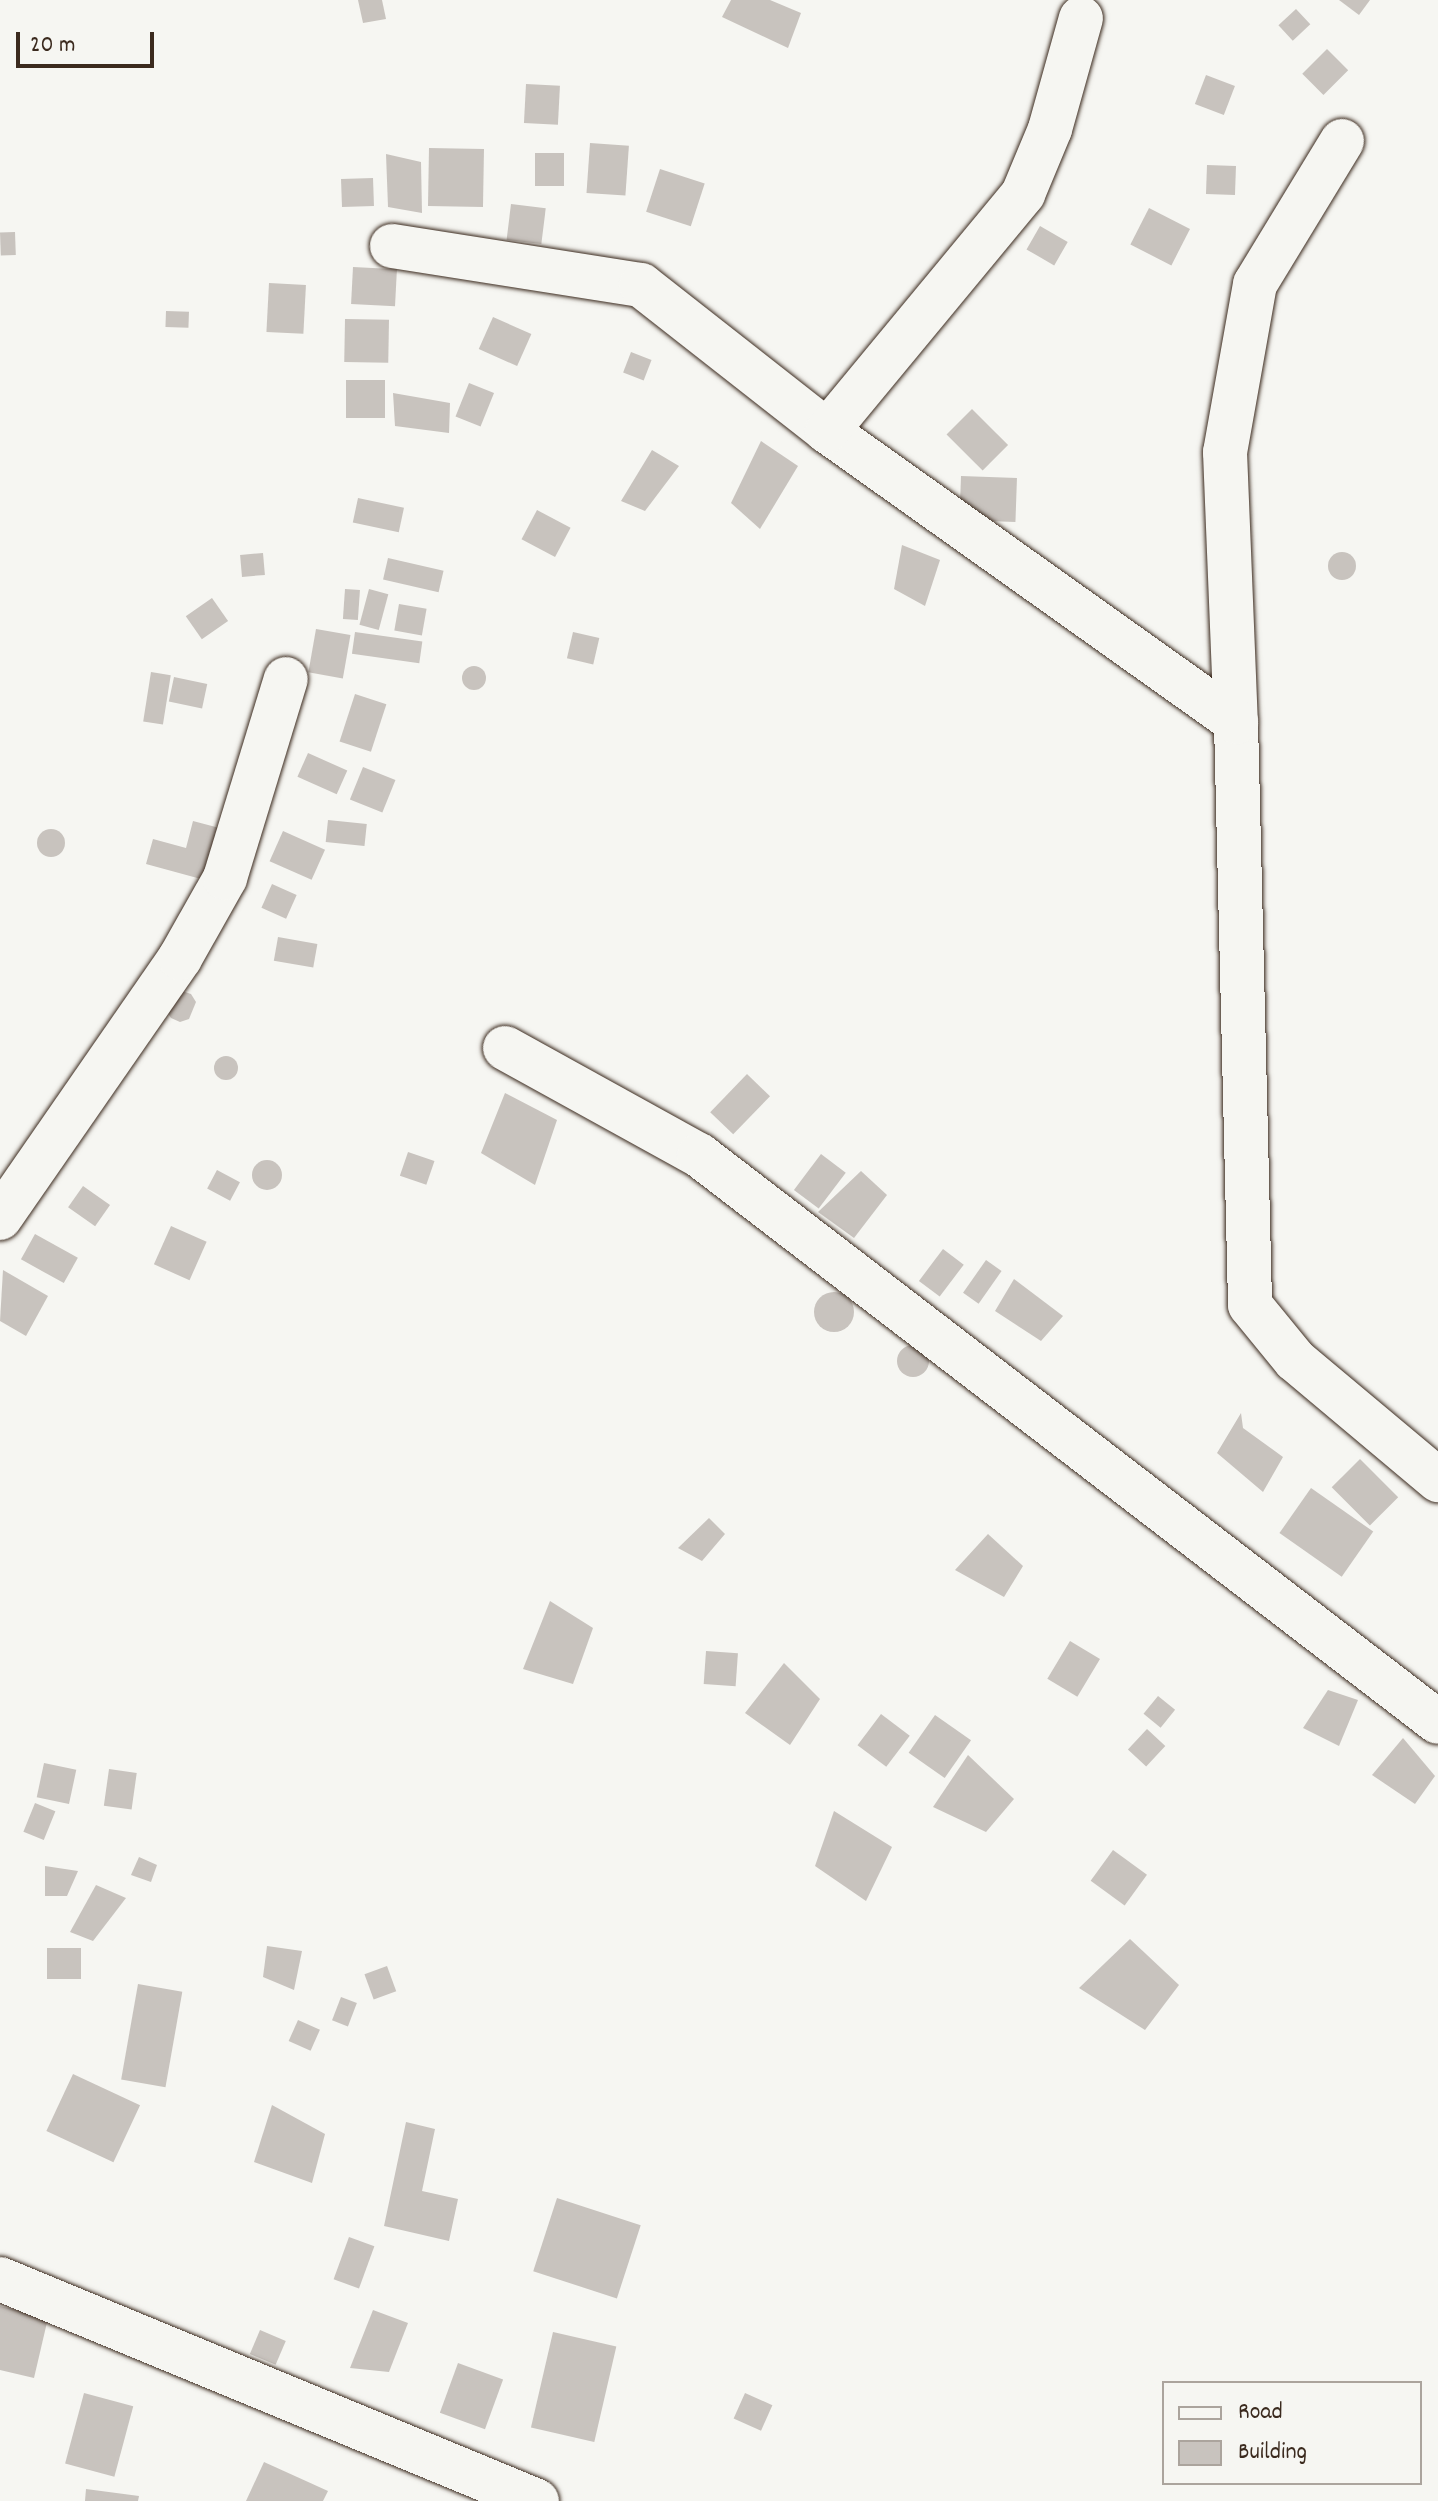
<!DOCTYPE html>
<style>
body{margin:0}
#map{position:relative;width:1438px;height:2501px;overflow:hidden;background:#f6f6f2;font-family:Dekko,sans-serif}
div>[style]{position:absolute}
.building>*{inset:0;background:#c8c3be;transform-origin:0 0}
.round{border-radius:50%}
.roads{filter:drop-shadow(0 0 2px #3b2a1e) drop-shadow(0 0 2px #3b2a1e)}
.minor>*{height:44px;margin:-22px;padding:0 22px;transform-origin:22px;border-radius:22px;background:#f6f6f2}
span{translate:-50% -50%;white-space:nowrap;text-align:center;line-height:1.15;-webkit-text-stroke:8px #f6f6f2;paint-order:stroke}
.legend{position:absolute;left:1162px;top:2381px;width:260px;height:104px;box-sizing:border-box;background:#f6f6f2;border:2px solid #aba49d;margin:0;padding:10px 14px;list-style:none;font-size:24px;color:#3b2a1e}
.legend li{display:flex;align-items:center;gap:16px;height:40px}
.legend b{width:40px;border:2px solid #aba49d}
.scale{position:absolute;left:16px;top:32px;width:138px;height:36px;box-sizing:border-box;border:4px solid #3b2a1e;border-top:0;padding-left:10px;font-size:24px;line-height:28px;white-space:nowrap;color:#3b2a1e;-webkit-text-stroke:6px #f6f6f2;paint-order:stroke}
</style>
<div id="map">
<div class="building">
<i style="clip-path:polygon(358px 0,382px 0,386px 19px,363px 23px)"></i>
<i style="clip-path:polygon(731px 0,770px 0,801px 13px,788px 48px,722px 17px)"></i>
<i style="clip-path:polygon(1339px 0,1370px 0,1359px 15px)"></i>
<i style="left:1296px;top:9px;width:21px;height:24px;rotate:47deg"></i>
<i style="left:1327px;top:49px;width:30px;height:35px;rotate:45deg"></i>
<i style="left:1206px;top:75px;width:31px;height:31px;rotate:21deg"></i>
<i style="left:526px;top:84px;width:34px;height:39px;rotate:3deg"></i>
<i style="left:590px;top:143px;width:39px;height:50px;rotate:4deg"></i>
<i style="left:429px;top:148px;width:55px;height:58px;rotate:1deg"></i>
<i style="left:535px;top:153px;width:29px;height:33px"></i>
<i style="clip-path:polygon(386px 154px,421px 162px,422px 213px,388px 207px)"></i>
<i style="left:1207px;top:165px;width:29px;height:29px;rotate:2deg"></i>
<i style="left:660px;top:169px;width:47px;height:45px;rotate:18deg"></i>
<i style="left:373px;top:178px;width:28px;height:32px;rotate:88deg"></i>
<i style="left:511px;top:204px;width:35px;height:36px;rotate:7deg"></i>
<i style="left:1149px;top:208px;width:46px;height:41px;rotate:27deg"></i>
<i style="left:1040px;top:226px;width:32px;height:27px;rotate:30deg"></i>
<i style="left:15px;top:232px;width:23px;height:15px;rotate:88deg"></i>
<i style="left:353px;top:267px;width:44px;height:37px;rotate:3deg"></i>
<i style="left:269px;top:283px;width:37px;height:49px;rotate:3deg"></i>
<i style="left:166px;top:311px;width:23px;height:16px;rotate:2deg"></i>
<i style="left:493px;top:317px;width:42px;height:35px;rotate:24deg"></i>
<i style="left:345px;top:319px;width:44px;height:43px;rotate:1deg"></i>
<i style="left:631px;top:352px;width:22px;height:22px;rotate:21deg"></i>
<i style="left:346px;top:380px;width:39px;height:38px"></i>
<i style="left:469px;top:383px;width:27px;height:36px;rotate:22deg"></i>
<i style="clip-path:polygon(393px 393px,450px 403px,449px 433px,395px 426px)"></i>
<i style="left:972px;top:409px;width:51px;height:36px;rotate:45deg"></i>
<i style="clip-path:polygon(761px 441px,798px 466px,760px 529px,731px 503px)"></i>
<i style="clip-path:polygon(652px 450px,679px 466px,645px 511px,621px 501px)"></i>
<i style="left:961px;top:476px;width:56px;height:44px;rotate:2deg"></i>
<i style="left:358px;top:498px;width:47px;height:25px;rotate:12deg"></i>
<i style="left:537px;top:510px;width:38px;height:33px;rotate:28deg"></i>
<i style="clip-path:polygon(902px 545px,940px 560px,925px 606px,894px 589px)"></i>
<i class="round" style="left:1328px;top:552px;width:28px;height:28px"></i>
<i style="left:263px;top:553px;width:22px;height:23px;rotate:85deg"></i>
<i style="left:388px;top:558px;width:57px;height:22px;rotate:13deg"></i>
<i style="left:345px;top:589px;width:15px;height:30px;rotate:4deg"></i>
<i style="left:369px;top:589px;width:20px;height:37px;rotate:15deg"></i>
<i style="left:212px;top:598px;width:28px;height:32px;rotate:55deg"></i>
<i style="left:399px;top:604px;width:28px;height:27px;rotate:10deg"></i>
<i style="left:316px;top:629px;width:35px;height:44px;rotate:10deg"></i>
<i style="left:355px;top:632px;width:68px;height:22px;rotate:8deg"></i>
<i style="left:573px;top:632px;width:27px;height:27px;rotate:13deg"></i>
<i class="round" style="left:462px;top:666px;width:24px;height:24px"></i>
<i style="left:151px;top:672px;width:20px;height:50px;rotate:9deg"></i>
<i style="left:174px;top:677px;width:34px;height:25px;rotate:12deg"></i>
<i style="left:355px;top:694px;width:33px;height:50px;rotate:18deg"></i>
<i style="left:308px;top:753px;width:43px;height:26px;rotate:24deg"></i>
<i style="left:363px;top:767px;width:35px;height:35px;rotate:22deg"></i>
<i style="left:328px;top:820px;width:39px;height:22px;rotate:6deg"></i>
<i style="clip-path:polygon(193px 821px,227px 830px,212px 882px,146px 864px,153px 839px,186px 848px)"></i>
<i class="round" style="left:37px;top:829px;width:28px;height:28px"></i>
<i style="left:283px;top:831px;width:46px;height:33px;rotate:24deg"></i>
<i style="left:272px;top:884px;width:27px;height:26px;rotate:24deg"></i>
<i style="left:278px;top:937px;width:40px;height:24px;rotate:10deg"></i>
<i style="clip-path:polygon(182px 991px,191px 994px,196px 1002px,189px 1019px,180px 1022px,171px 1018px,166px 1010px)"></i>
<i class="round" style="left:214px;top:1056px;width:24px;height:24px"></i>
<i style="left:747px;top:1074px;width:32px;height:53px;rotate:44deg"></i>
<i style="clip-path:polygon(505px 1093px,557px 1120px,535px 1185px,481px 1153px)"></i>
<i style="left:408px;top:1152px;width:28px;height:25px;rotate:19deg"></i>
<i style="left:821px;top:1154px;width:31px;height:45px;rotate:37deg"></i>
<i class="round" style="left:252px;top:1160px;width:30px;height:30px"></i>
<i style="left:217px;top:1170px;width:26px;height:21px;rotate:28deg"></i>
<i style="clip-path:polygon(861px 1171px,887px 1195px,854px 1238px,818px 1212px)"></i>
<i style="left:83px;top:1186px;width:33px;height:26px;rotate:35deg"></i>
<i style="left:171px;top:1226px;width:39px;height:42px;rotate:24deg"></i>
<i style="left:35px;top:1234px;width:49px;height:29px;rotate:29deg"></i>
<i style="left:943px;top:1249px;width:26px;height:40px;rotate:37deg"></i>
<i style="left:986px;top:1260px;width:19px;height:40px;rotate:35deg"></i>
<i style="clip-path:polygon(3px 1270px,48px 1296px,26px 1336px,0 1321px)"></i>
<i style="clip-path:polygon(1014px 1279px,1063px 1316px,1041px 1341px,995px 1311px)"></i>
<i class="round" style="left:814px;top:1292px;width:40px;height:40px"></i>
<i class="round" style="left:897px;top:1345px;width:32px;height:32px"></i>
<i style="clip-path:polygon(1241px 1413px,1243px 1428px,1283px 1457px,1263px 1492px,1217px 1453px)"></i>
<i style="left:1360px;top:1459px;width:54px;height:40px;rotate:45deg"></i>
<i style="left:1311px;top:1488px;width:76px;height:55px;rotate:35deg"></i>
<i style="clip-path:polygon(709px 1518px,725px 1534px,702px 1561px,678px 1548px)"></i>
<i style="clip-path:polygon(988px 1534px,1023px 1566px,1004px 1597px,955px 1570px)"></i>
<i style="clip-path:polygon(550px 1601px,593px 1628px,573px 1684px,523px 1669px)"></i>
<i style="left:1070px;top:1641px;width:35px;height:44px;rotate:31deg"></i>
<i style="left:706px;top:1651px;width:32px;height:33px;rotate:4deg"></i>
<i style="clip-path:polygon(784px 1663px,820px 1699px,790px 1745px,745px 1713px)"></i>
<i style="clip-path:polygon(1328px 1690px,1358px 1700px,1339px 1746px,1303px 1728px)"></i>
<i style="left:1158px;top:1696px;width:22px;height:23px;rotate:39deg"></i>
<i style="left:881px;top:1714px;width:36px;height:39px;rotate:37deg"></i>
<i style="left:935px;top:1715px;width:44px;height:46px;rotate:35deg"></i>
<i style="left:1147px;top:1729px;width:25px;height:28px;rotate:43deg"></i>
<i style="clip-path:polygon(1403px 1738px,1435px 1776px,1415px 1804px,1372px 1775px)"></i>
<i style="clip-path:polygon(968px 1755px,1014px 1799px,986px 1832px,933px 1807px)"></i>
<i style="left:44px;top:1763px;width:33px;height:35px;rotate:12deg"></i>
<i style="left:109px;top:1769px;width:28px;height:37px;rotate:8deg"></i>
<i style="left:35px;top:1803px;width:22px;height:31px;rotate:22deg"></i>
<i style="clip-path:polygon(834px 1811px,892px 1847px,866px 1901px,815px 1866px)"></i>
<i style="left:1113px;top:1850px;width:42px;height:38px;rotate:36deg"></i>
<i style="clip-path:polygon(139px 1857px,157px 1865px,151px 1882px,131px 1875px)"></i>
<i style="clip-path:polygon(45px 1866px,78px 1871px,67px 1896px,45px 1896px)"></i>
<i style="clip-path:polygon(96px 1885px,126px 1898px,93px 1941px,70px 1932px)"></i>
<i style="clip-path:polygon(1130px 1939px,1179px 1985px,1145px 2030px,1079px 1988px)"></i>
<i style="clip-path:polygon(267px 1946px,302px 1951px,294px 1990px,263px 1977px)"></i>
<i style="left:81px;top:1948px;width:31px;height:34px;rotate:90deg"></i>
<i style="left:387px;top:1966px;width:27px;height:24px;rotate:70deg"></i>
<i style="left:138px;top:1984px;width:45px;height:97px;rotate:10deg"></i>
<i style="left:341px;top:1997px;width:17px;height:25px;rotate:21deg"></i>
<i style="left:298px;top:2020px;width:24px;height:23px;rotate:24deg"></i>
<i style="left:73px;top:2074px;width:74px;height:63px;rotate:25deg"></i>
<i style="clip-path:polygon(272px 2105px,325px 2134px,312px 2183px,254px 2162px)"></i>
<i style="clip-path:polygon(406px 2122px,435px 2129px,422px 2191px,458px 2199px,449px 2241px,384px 2226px)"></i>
<i style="left:557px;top:2198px;width:88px;height:77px;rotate:18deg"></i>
<i style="left:349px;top:2237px;width:27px;height:45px;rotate:20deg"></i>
<i style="clip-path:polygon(0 2306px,48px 2318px,34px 2378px,0 2370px)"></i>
<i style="clip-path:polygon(373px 2310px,408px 2323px,389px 2372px,350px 2368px)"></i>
<i style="left:260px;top:2330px;width:28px;height:26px;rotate:23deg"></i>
<i style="left:553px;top:2332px;width:65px;height:98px;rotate:13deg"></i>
<i style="left:458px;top:2363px;width:48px;height:53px;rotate:20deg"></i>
<i style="left:84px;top:2393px;width:51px;height:73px;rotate:15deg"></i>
<i style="left:745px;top:2393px;width:30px;height:28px;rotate:24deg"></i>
<i style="clip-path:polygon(264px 2462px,328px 2491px,323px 2501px,246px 2501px)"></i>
<i style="clip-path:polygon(86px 2489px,139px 2496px,138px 2501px,85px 2501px)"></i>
</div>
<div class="roads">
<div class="minor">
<i style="left:1342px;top:141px;width:167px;rotate:121.3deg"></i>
<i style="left:1255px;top:284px;width:171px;rotate:100.1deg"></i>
<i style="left:1225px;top:452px;width:270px;rotate:87.7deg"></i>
<i style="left:1236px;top:722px;width:583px;rotate:88.62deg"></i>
<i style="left:1250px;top:1305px;width:71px;rotate:50.7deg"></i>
<i style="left:1295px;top:1360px;width:187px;rotate:40deg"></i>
<i style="left:392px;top:246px;width:252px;rotate:8.9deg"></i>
<i style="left:641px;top:285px;width:236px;rotate:38.1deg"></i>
<i style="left:827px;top:431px;width:502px;rotate:35.43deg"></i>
<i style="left:827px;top:431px;width:308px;rotate:-50.4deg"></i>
<i style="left:1023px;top:194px;width:70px;rotate:-67.4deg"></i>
<i style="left:1050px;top:129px;width:115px;rotate:-74.4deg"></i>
<i style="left:505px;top:1048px;width:222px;rotate:28.9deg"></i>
<i style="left:699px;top:1155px;width:931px;rotate:37.5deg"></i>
<i style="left:0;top:1218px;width:316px;rotate:-55.3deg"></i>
<i style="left:180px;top:958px;width:92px;rotate:-60.6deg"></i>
<i style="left:225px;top:878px;width:208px;rotate:-73deg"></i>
<i style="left:0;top:2279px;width:581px;rotate:22.46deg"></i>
</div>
</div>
<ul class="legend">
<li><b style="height:10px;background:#f6f6f2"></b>Road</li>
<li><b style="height:22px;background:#c8c3be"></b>Building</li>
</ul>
<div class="scale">20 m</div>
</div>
